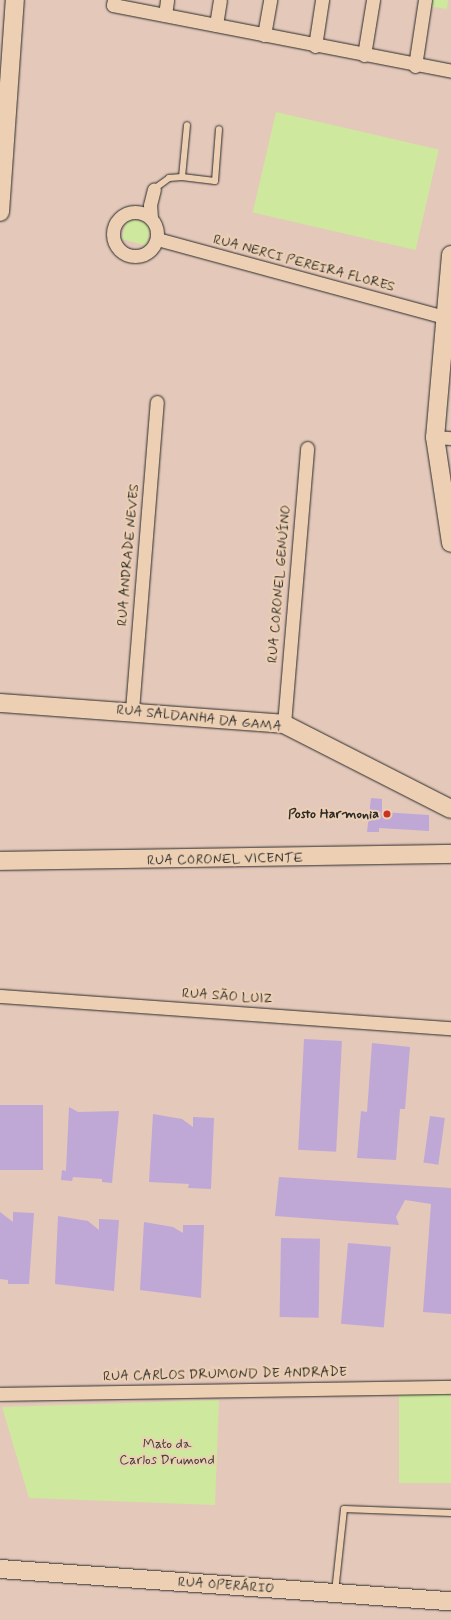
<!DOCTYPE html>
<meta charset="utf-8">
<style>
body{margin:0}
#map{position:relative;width:451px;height:1620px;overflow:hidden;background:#e4c8ba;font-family:Mynerve,sans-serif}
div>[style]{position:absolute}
.green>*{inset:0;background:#cee89e;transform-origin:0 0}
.building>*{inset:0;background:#bfa8d6;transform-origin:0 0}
.roads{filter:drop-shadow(0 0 1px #2b2b2b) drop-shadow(0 0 1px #2b2b2b)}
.lane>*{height:6px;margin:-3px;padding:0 3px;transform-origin:3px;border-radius:3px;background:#edd0b3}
.street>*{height:13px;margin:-6.5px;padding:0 6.5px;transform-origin:6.5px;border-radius:6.5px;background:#edd0b3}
.street>.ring{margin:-6.5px;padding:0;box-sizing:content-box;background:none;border:13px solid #edd0b3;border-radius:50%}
.secondary>*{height:18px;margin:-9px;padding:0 9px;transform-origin:9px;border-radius:9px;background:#edd0b3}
.dots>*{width:11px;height:11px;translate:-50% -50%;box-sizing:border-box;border:2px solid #edd0b3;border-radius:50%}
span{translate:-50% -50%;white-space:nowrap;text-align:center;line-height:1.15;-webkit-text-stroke:4px #edd0b3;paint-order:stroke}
.street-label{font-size:14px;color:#2b2b2b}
.poi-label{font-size:14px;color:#2b2b2b;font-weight:700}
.right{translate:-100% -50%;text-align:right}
.park-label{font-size:14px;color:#3b3e36}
</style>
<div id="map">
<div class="green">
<i style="clip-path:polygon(427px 0,448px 0,447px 9px,426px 6px)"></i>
<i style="left:276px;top:112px;width:167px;height:103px;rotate:13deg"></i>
<i style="left:127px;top:218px;width:25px;height:22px;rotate:14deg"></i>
<i style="left:451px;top:1392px;width:91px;height:52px;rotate:90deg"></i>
<i style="clip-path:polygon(219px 1400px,215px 1505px,29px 1498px,2px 1407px)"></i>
</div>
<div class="building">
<i style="clip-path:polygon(371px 798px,382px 799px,382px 812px,429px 815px,429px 831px,379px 828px,379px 832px,367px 832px)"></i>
<i style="left:304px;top:1039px;width:38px;height:111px;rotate:3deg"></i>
<i style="clip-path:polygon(372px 1043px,410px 1047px,405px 1109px,400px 1109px,396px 1160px,357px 1158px,361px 1111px,367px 1112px)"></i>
<i style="left:0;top:1105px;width:43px;height:65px"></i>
<i style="clip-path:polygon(69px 1107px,78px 1112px,119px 1111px,112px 1183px,102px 1182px,102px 1179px,73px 1177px,72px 1181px,61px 1180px,62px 1170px,66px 1171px)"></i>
<i style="clip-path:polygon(153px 1114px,182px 1119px,193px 1127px,193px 1117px,214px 1118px,211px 1189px,188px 1188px,189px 1184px,149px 1182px)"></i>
<i style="left:430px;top:1116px;width:15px;height:47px;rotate:8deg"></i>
<i style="clip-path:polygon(279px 1177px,451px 1188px,451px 1314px,423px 1312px,431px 1204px,405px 1200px,396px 1217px,399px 1225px,275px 1216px)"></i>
<i style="clip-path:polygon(0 1212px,13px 1222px,13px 1212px,34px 1213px,29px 1284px,8px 1284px,8px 1280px,0 1279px)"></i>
<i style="clip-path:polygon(58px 1216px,88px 1221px,99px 1230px,99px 1219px,119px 1220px,114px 1291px,55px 1284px)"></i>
<i style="clip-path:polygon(144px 1222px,173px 1227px,183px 1233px,183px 1225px,204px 1225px,201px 1298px,140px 1290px)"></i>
<i style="left:281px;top:1238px;width:39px;height:79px;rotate:1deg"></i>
<i style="left:348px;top:1243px;width:43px;height:81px;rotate:5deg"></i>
</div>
<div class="roads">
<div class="lane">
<i style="left:182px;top:177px;width:33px;rotate:7deg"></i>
<i style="left:215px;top:181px;width:52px;rotate:-85.6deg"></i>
<i style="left:154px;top:189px;width:19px;rotate:-36deg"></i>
<i style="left:169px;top:178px;width:13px;rotate:-4deg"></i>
<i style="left:182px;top:177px;width:52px;rotate:-84.5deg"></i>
<i style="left:335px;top:1592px;width:83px;rotate:-83.8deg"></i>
<i style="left:344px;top:1509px;width:107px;rotate:2.1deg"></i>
</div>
<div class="street">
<i style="left:114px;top:0;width:5px;rotate:101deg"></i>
<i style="left:113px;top:5px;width:344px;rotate:11deg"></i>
<i style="left:165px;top:15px;width:15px;rotate:-82deg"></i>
<i style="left:216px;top:25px;width:25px;rotate:-81deg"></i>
<i style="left:264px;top:35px;width:36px;rotate:-80deg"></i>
<i style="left:315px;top:46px;width:47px;rotate:-81.3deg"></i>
<i style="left:364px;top:55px;width:56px;rotate:-80.7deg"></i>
<i style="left:415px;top:66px;width:67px;rotate:-81.4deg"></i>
<i class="ring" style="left:113px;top:212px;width:31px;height:31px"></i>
<i style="left:151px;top:218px;width:13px;rotate:-94deg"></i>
<i style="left:150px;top:205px;width:16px;rotate:-76deg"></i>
<i style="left:157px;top:239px;width:297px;rotate:15.2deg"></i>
<i style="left:435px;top:437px;width:16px;rotate:4deg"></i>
<i style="left:132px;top:710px;width:309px;rotate:-85.4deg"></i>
<i style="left:284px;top:724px;width:277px;rotate:-85.2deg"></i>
<i style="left:0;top:996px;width:452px;rotate:4.1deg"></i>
<i style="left:0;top:1394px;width:451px;rotate:-0.9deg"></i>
</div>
<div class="secondary">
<i style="left:0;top:212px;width:213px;rotate:-86deg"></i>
<i style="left:451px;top:255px;width:183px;rotate:95deg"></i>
<i style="left:435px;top:437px;width:107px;rotate:81.4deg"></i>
<i style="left:0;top:703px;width:285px;rotate:4.2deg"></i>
<i style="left:284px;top:724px;width:187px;rotate:27deg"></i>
<i style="left:0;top:861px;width:451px;rotate:-0.9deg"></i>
<i style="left:0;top:1569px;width:452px;rotate:4.1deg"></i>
</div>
</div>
<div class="dots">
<i style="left:387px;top:814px;background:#c8321e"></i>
</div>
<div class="street-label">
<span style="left:304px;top:263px;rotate:15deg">RUA NERCI PEREIRA FLORES</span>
<span style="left:128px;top:555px;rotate:-85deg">RUA ANDRADE NEVES</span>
<span style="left:279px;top:584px;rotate:-85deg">RUA CORONEL GENUÍNO</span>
<span style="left:199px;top:718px;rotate:6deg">RUA SALDANHA DA GAMA</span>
<span style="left:225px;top:859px;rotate:-1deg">RUA CORONEL VICENTE</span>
<span style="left:227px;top:996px;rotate:4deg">RUA SÃO LUIZ</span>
<span style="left:225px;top:1374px;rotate:-1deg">RUA CARLOS DRUMOND DE ANDRADE</span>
<span style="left:226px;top:1585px;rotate:4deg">RUA OPERÁRIO</span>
</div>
<div class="poi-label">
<span class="right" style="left:379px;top:814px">Posto Harmonia</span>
</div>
<div class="park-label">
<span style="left:167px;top:1452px">Mato da<br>Carlos Drumond</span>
</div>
</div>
